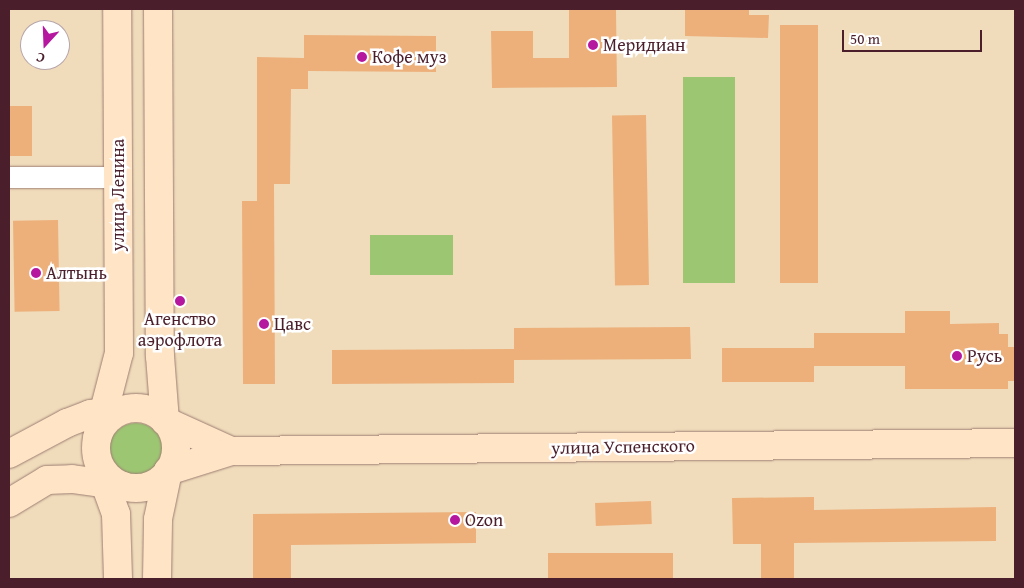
<!DOCTYPE html>
<meta charset="utf-8">
<style>
body{margin:0}
#map{position:relative;width:1024px;height:588px;overflow:hidden;background:#f0dcbb;font-family:"Gentium Book Plus",serif}
div>[style]{position:absolute}
.green>*{inset:0;background:#9dc673;transform-origin:0 0}
.round{border-radius:50%}
.building>*{inset:0;background:#edb07b;transform-origin:0 0}
.roads{filter:drop-shadow(0 0 1px #9d7e73) drop-shadow(0 0 1px #9d7e73)}
.street>*{height:21px;margin:-10.5px;padding:0 10.5px;transform-origin:10.5px;border-radius:10.5px;background:#fff}
.secondary>*{height:28px;margin:-14px;padding:0 14px;transform-origin:14px;border-radius:14px;background:#ffe4c6}
.secondary>.ring{margin:-14px;padding:0;box-sizing:content-box;background:none;border:28px solid #ffe4c6;border-radius:50%}
.dots>*{width:14px;height:14px;translate:-50% -50%;box-sizing:border-box;border:2px solid #fff;border-radius:50%}
span{translate:-50% -50%;white-space:nowrap;text-align:center;line-height:1.15;-webkit-text-stroke:5px #fff;paint-order:stroke}
.poi-label{font-size:18px;color:#4a1f2b}
.left{translate:0 -50%;text-align:left}
.street-label{font-size:18px;color:#4a1f2b}
.frame{position:absolute;inset:0;border:10px solid #4a1f2b;pointer-events:none}
.north{position:absolute;left:20px;top:20px;width:50px;height:50px;box-sizing:border-box;background:#fff;border:1px solid #b7a5aa;border-radius:50%;rotate:200deg;font-size:14px;font-weight:700;line-height:20px;text-align:center;color:#4a1f2b}
.north::after{content:'';display:block;margin:auto;width:18px;height:22px;background:#b5179e;clip-path:polygon(50% 0,100% 100%,50% 72%,0 100%)}
.scale{position:absolute;left:842px;top:30px;width:140px;height:22px;box-sizing:border-box;border:2px solid #4a1f2b;border-top:0;padding-left:6px;font-size:15px;line-height:18px;white-space:nowrap;color:#4a1f2b;-webkit-text-stroke:4px #fff;paint-order:stroke}
</style>
<div id="map">
<div class="green">
<i style="left:683px;top:77px;width:52px;height:206px"></i>
<i style="left:453px;top:235px;width:40px;height:83px;rotate:90deg"></i>
<i class="round" style="left:109px;top:423px;width:54px;height:54px"></i>
</div>
<div class="building">
<i style="clip-path:polygon(569px 9px,616px 9px,617px 87px,492px 88px,491px 31px,533px 31px,533px 58px,569px 58px)"></i>
<i style="clip-path:polygon(685px 9px,749px 9px,749px 15px,769px 15px,768px 38px,685px 36px)"></i>
<i style="left:780px;top:25px;width:38px;height:258px"></i>
<i style="clip-path:polygon(304px 35px,436px 36px,436px 72px,308px 71px,308px 89px,291px 89px,290px 184px,274px 184px,275px 384px,243px 384px,242px 201px,257px 201px,257px 57px,304px 58px)"></i>
<i style="left:9px;top:106px;width:23px;height:50px"></i>
<i style="left:646px;top:115px;width:170px;height:34px;rotate:89deg"></i>
<i style="left:58px;top:220px;width:91px;height:45px;rotate:89deg"></i>
<i style="clip-path:polygon(905px 311px,950px 311px,950px 324px,999px 323px,999px 334px,1008px 334px,1008px 347px,1015px 347px,1015px 381px,1008px 381px,1008px 389px,905px 389px,905px 366px,814px 366px,814px 382px,722px 382px,722px 348px,814px 348px,814px 333px,905px 333px)"></i>
<i style="clip-path:polygon(690px 327px,691px 359px,514px 360px,514px 383px,332px 384px,332px 350px,514px 349px,514px 328px)"></i>
<i style="clip-path:polygon(814px 497px,814px 510px,996px 507px,996px 541px,794px 543px,794px 579px,761px 579px,761px 544px,733px 544px,732px 498px)"></i>
<i style="left:651px;top:501px;width:23px;height:56px;rotate:88deg"></i>
<i style="clip-path:polygon(476px 512px,476px 543px,291px 545px,291px 579px,253px 579px,253px 514px)"></i>
<i style="left:673px;top:553px;width:26px;height:125px;rotate:90deg"></i>
</div>
<div class="roads">
<div class="street">
<i style="left:9px;top:177px;width:108px"></i>
</div>
<div class="secondary">
<i style="left:158px;top:9px;width:347px;rotate:89.7deg"></i>
<i style="left:160px;top:356px;width:65px;rotate:85.6deg"></i>
<i class="ring" style="left:96px;top:408px;width:52px;height:52px"></i>
<i style="left:165px;top:421px;width:72px;rotate:24.4deg"></i>
<i style="left:97px;top:438px;width:88px;rotate:-75.5deg"></i>
<i style="left:119px;top:353px;width:344px;rotate:-90.3deg"></i>
<i style="left:9px;top:454px;width:66px;rotate:-28.1deg"></i>
<i style="left:67px;top:423px;width:25px;rotate:-21deg"></i>
<i style="left:90px;top:414px;width:29px;rotate:-8deg"></i>
<i style="left:100px;top:470px;width:47px;rotate:70deg"></i>
<i style="left:116px;top:514px;width:65px;rotate:88.2deg"></i>
<i style="left:168px;top:471px;width:66px;rotate:-17.6deg"></i>
<i style="left:231px;top:451px;width:784px;rotate:-0.58deg"></i>
<i style="left:9px;top:503px;width:44px;rotate:-31.2deg"></i>
<i style="left:47px;top:480px;width:25px;rotate:-2deg"></i>
<i style="left:72px;top:479px;width:51px;rotate:7.8deg"></i>
<i style="left:157px;top:579px;width:60px;rotate:-89deg"></i>
<i style="left:158px;top:519px;width:49px;rotate:-78.2deg"></i>
</div>
</div>
<div class="dots">
<i style="left:593px;top:45px;background:#b5179e"></i>
<i style="left:362px;top:57px;background:#b5179e"></i>
<i style="left:36px;top:273px;background:#b5179e"></i>
<i style="left:180px;top:301px;background:#b5179e"></i>
<i style="left:264px;top:324px;background:#b5179e"></i>
<i style="left:957px;top:356px;background:#b5179e"></i>
<i style="left:455px;top:520px;background:#b5179e"></i>
</div>
<div class="poi-label">
<span class="left" style="left:603px;top:45px">Меридиан</span>
<span class="left" style="left:372px;top:57px">Кофе муз</span>
<span class="left" style="left:46px;top:273px">Алтынь</span>
<span style="left:180px;top:330px">Агенство<br>аэрофлота</span>
<span class="left" style="left:274px;top:324px">Цавс</span>
<span class="left" style="left:967px;top:356px">Русь</span>
<span class="left" style="left:465px;top:520px">Ozon</span>
</div>
<div class="street-label">
<span style="left:118px;top:195px;rotate:-90deg">улица Ленина</span>
<span style="left:623px;top:447px;rotate:-1deg">улица Успенского</span>
</div>
<div class="frame"></div>
<div class="north">С</div>
<div class="scale">50 m</div>
</div>
